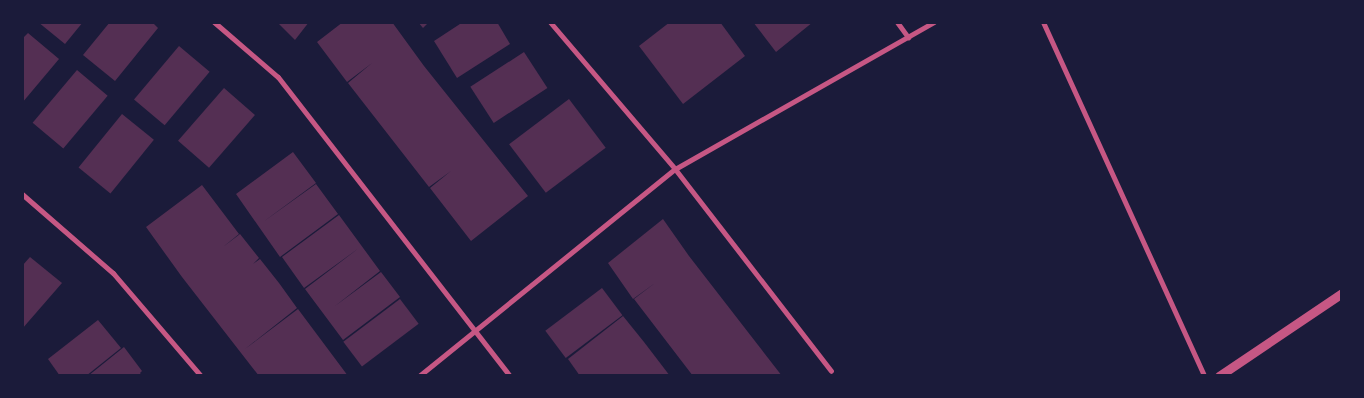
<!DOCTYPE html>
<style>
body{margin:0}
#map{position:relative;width:1364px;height:398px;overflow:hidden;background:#1b1b3a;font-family:Montserrat,sans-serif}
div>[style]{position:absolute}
.building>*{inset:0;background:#542f53;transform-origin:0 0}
.minor>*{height:5px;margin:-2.5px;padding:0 2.5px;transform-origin:2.5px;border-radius:2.5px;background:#c65784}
.tertiary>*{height:9px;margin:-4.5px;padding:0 4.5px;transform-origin:4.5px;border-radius:4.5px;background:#c65784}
span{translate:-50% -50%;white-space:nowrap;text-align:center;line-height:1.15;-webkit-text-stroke:4.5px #1b1b3a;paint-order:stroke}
.frame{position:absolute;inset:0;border:24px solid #1b1b3a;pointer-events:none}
</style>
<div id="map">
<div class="building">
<i style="clip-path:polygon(38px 22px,83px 22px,65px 44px)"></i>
<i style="clip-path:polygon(110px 22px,152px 22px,158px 28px,115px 81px,83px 55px)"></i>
<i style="clip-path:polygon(277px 22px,309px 22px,295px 40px)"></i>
<i style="clip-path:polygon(343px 22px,392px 22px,424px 66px,528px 196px,471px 241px,430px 188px,451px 171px,429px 187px,348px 83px,372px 63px,347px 82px,317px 42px)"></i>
<i style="clip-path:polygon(418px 22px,429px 22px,423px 28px)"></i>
<i style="clip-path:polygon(463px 22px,497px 22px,510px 44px,457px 78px,434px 41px)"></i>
<i style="clip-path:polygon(670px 22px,720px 22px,745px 56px,683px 104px,639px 46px)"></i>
<i style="clip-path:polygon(753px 22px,813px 22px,776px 52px)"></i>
<i style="clip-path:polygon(28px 33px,59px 59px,22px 103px,22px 39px)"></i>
<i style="left:179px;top:46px;width:40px;height:70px;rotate:40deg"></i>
<i style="left:524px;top:52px;width:43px;height:64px;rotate:57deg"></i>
<i style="left:77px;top:70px;width:40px;height:69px;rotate:40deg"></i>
<i style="left:224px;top:88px;width:41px;height:70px;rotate:41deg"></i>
<i style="left:569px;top:99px;width:61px;height:75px;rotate:53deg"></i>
<i style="left:122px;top:114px;width:41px;height:69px;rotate:39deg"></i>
<i style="clip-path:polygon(293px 152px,316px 183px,263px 222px,316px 184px,338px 214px,280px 257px,236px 194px)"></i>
<i style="clip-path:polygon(202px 185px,239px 234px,223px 247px,240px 234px,259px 258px,253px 264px,260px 259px,279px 283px,272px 289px,279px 283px,297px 308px,245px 349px,298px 309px,348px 376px,259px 376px,182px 277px,146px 227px)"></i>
<i style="clip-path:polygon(339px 215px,380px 271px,335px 306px,381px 272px,400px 297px,343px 340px,305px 289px,359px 248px,304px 288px,282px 257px)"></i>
<i style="clip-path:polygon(663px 219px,689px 256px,782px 376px,693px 376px,634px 299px,655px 283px,633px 299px,608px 263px)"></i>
<i style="clip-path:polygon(30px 257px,62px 283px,22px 329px,22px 266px)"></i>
<i style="left:602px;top:288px;width:34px;height:71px;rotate:53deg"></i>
<i style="left:400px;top:299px;width:31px;height:71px;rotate:53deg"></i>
<i style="clip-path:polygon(623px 316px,644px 342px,670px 376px,580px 376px,568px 359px)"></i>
<i style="clip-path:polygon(98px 320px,121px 348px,86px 376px,60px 376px,48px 359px)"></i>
<i style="clip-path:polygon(124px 347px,142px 371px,140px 373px,142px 376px,88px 376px)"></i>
</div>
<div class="minor">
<i style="left:214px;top:22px;width:84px;rotate:40.7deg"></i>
<i style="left:278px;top:77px;width:378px;rotate:52.2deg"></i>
<i style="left:550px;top:22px;width:193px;rotate:49.6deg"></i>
<i style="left:675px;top:169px;width:255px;rotate:52.3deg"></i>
<i style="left:897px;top:22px;width:19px;rotate:54deg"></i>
<i style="left:1043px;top:22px;width:389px;rotate:65.5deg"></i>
<i style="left:22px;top:194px;width:121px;rotate:41deg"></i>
<i style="left:113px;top:273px;width:135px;rotate:49.5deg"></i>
<i style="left:419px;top:376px;width:329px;rotate:-39deg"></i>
<i style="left:675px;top:169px;width:298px;rotate:-29.6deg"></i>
</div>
<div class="tertiary">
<i style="left:1219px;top:376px;width:148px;rotate:-34deg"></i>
</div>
<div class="frame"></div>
</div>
